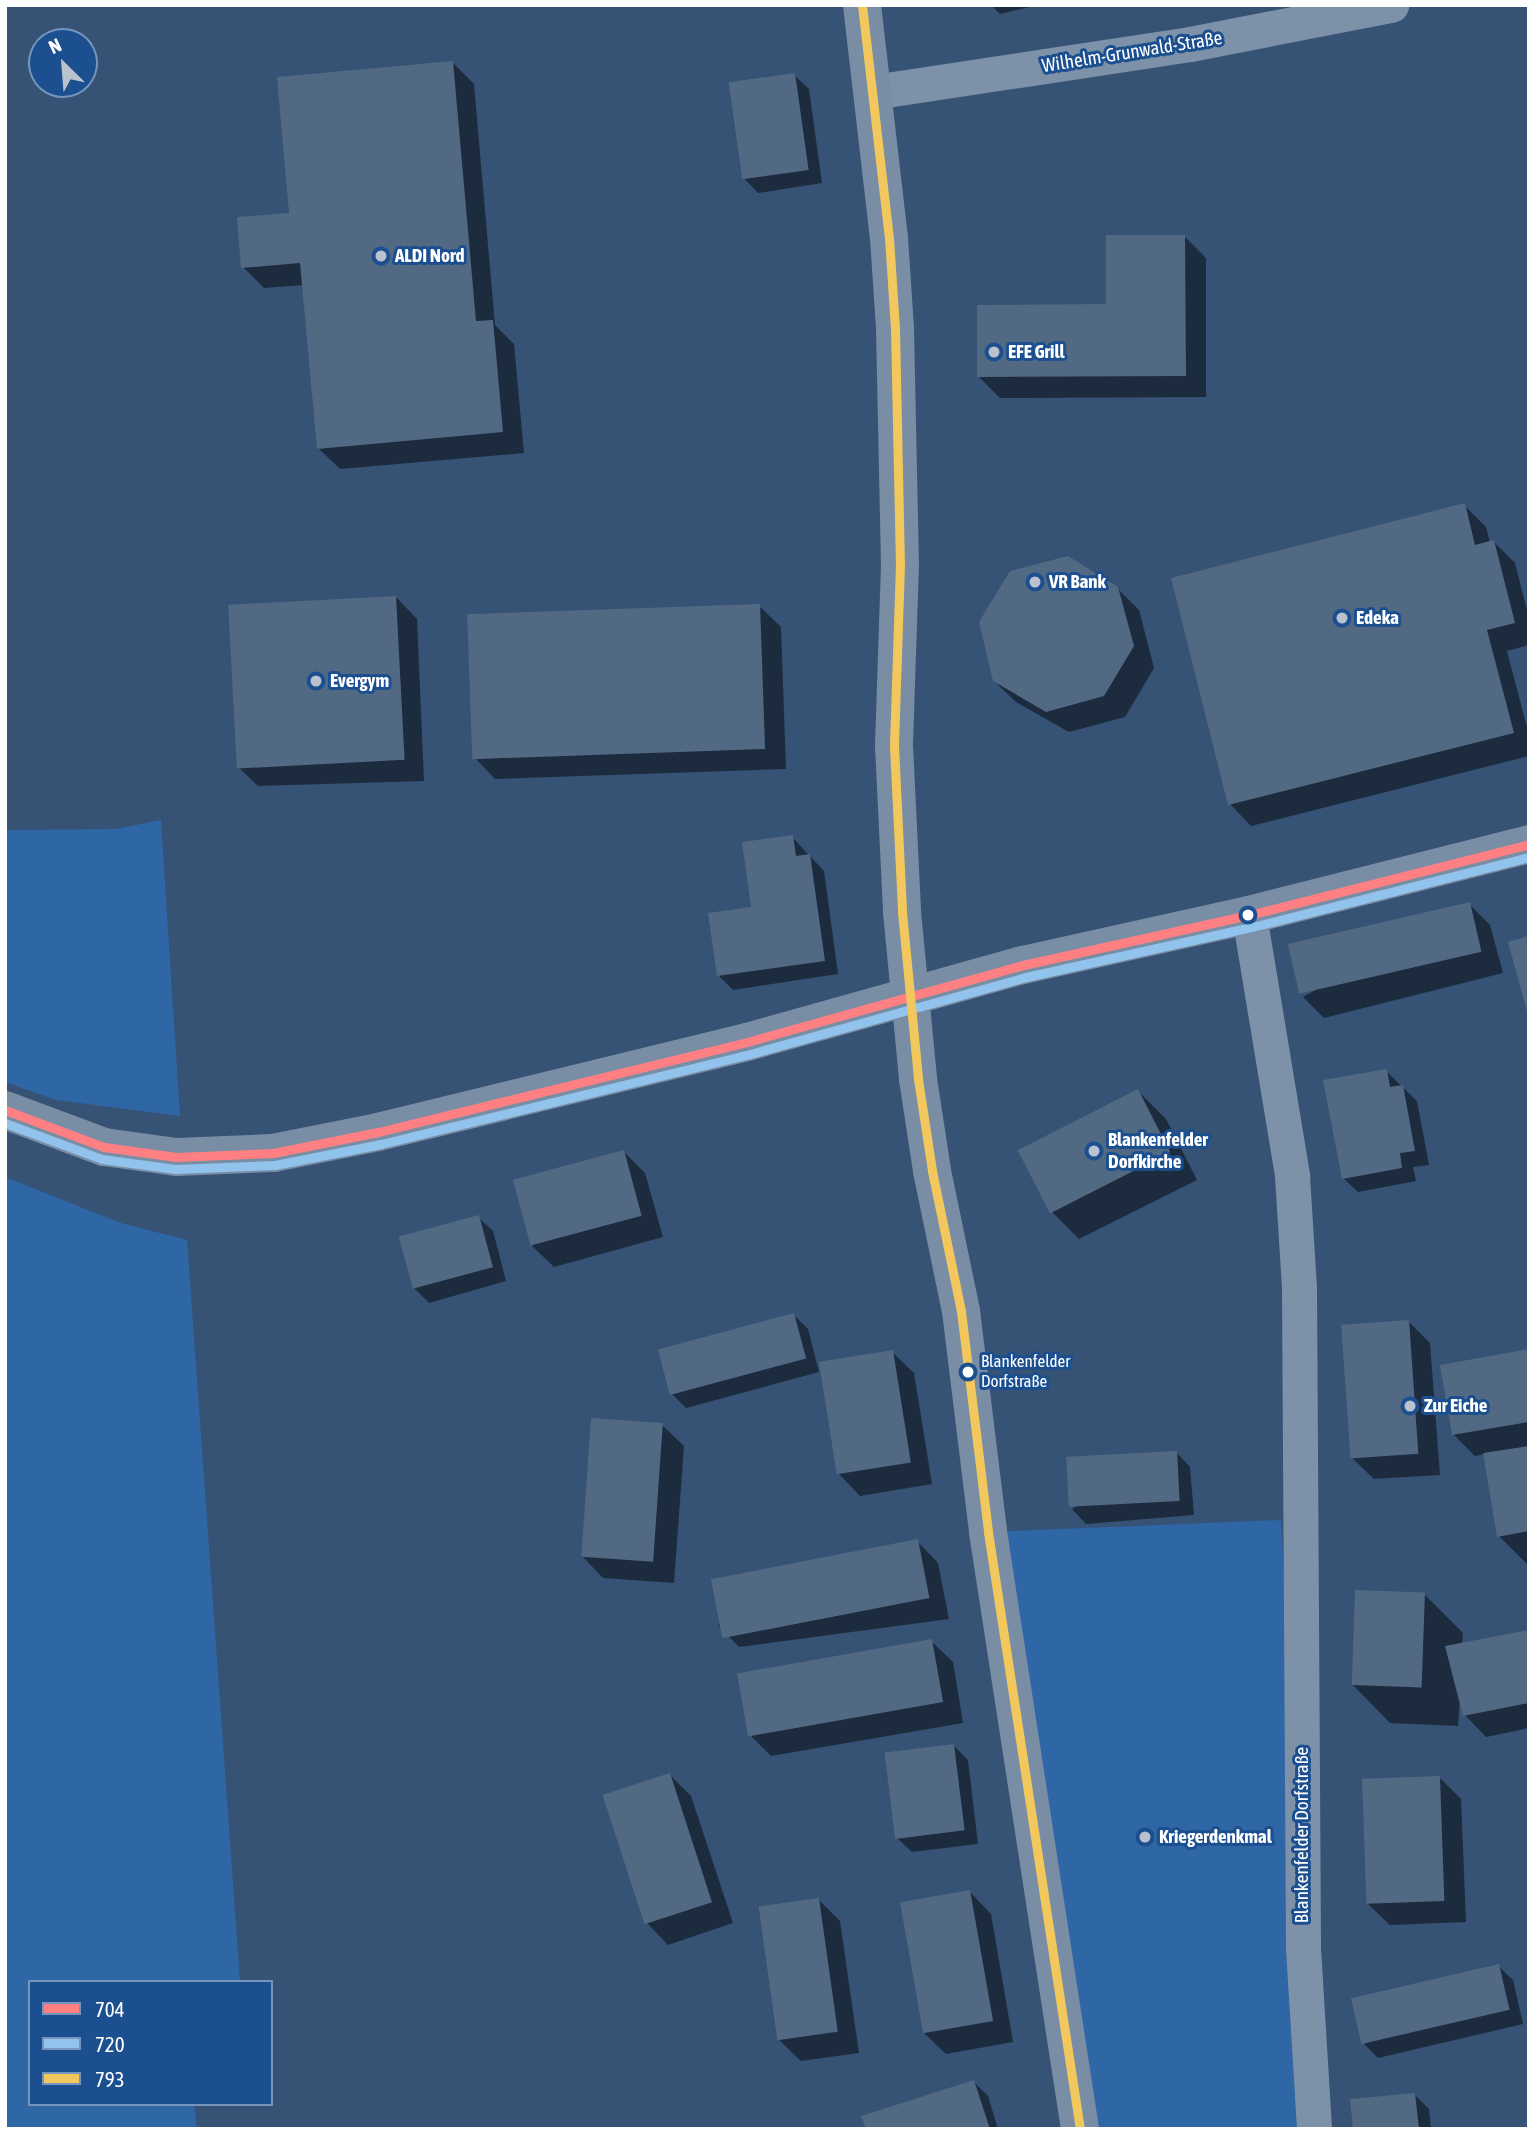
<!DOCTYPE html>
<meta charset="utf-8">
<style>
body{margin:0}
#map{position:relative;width:1534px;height:2134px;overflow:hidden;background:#365274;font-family:"Asap Condensed",sans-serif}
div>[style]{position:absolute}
.green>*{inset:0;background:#2f66a5}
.shadow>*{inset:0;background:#0007}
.building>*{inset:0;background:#526984;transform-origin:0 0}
.street>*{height:35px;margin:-17.5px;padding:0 17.5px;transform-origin:17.5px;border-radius:17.5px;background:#7d92a8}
.secondary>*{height:38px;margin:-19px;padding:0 19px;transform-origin:19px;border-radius:19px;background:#798da4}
.bus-1>*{height:9px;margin:-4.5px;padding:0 4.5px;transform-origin:4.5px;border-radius:4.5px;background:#ff8083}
.bus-2>*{height:9px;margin:-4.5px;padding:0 4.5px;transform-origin:4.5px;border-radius:4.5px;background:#92c3ec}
.bus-3>*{height:9px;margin:-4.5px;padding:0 4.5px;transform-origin:4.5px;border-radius:4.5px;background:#f2c85e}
.dots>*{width:19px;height:19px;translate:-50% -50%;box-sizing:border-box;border:4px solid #1b4f8f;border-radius:50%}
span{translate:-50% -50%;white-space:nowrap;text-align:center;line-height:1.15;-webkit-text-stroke:6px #1b4f8f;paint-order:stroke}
.bus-label{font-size:17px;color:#fff}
.left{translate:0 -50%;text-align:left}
.street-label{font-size:19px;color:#fff}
.poi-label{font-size:19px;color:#fff;font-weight:700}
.frame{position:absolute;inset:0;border:7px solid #fff;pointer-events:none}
.legend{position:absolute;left:28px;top:1980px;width:245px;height:126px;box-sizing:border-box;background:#1b4f8f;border:2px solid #7695bc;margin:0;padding:9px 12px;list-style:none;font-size:21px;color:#fff}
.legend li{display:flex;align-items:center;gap:14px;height:35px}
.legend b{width:35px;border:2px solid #7695bc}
.north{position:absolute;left:28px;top:28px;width:70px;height:70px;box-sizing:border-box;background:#1b4f8f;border:2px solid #7695bc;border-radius:50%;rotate:335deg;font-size:19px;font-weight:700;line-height:28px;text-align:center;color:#fff}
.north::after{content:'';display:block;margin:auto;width:24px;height:32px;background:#b9c2ce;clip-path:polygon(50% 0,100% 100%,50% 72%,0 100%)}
</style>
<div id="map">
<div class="green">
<i style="clip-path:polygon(161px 820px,180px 1116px,56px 1100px,5px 1082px,5px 830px,116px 829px)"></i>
<i style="clip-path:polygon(5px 1177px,121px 1223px,187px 1240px,240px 1982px,30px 1982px,30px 2104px,194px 2104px,197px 2129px,5px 2129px)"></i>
<i style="clip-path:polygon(1281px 1520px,1314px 2129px,1080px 2129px,988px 1532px)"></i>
</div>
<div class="shadow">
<i style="clip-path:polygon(991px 5px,1039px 5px,1000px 14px)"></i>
<i style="clip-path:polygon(452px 62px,474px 84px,495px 325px,514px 344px,524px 453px,340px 469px,318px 448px,304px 285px,264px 288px,243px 267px,291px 214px)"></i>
<i style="clip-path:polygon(794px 75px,809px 89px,822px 183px,758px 193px,744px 178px)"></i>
<i style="clip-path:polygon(1184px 236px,1206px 258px,1206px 397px,1000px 398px,979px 377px,1108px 306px)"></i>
<i style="clip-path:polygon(1464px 505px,1486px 527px,1490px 543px,1494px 542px,1515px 563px,1529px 618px,1529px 645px,1507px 651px,1529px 735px,1529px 756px,1251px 826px,1230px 804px)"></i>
<i style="clip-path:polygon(1117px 588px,1139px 610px,1154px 668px,1125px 717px,1069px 732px,1016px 702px,994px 681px)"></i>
<i style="clip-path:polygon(396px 597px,417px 619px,424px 781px,258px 786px,236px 765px)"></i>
<i style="clip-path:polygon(759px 606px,781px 627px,786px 769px,495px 779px,474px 757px)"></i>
<i style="clip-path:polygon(792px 837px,824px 871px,838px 974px,733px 990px,719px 976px)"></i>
<i style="clip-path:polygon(1469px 904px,1490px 925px,1503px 973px,1324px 1018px,1303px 997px)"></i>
<i style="clip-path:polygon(1386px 1071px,1417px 1101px,1429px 1165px,1413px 1167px,1416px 1181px,1358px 1192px,1343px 1178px)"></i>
<i style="clip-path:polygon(1138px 1091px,1166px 1119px,1197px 1180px,1079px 1239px,1052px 1212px)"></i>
<i style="clip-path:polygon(624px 1152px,645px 1173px,663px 1237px,554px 1267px,532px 1246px)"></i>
<i style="clip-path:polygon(478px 1217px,493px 1231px,506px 1281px,429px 1303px,414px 1288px)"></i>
<i style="clip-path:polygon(794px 1315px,808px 1329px,819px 1372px,686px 1408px,672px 1394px)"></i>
<i style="clip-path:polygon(1409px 1322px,1430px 1343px,1440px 1475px,1374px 1479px,1352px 1458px)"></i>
<i style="clip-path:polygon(1529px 1351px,1529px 1566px,1499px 1536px,1485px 1454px,1475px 1456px,1453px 1434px)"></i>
<i style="clip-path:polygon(892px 1352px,914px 1373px,932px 1484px,860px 1496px,839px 1474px)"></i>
<i style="clip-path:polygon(662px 1425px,684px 1446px,674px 1583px,603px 1578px,582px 1556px)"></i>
<i style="clip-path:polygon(1176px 1452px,1190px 1467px,1194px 1515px,1086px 1524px,1072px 1509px)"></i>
<i style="clip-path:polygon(917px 1541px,938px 1563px,949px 1619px,739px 1647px,718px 1625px)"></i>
<i style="clip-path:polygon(1425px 1595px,1463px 1633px,1462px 1645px,1529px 1632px,1529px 1728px,1486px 1737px,1465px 1715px,1460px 1699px,1458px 1726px,1390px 1723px,1352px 1684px)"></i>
<i style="clip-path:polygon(931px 1641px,953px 1662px,963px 1723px,771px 1756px,750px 1735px)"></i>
<i style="clip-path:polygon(954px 1746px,968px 1760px,978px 1844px,912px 1852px,897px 1838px)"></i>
<i style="clip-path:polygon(670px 1775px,691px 1796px,733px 1923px,668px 1945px,647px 1923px)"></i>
<i style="clip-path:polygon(1440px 1778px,1461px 1799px,1466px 1922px,1390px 1925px,1368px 1904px)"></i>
<i style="clip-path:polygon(970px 1892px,991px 1914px,1013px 2042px,946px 2054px,924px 2033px)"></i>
<i style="clip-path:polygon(819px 1900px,840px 1921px,859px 2053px,801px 2061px,779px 2040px)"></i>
<i style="clip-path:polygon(1498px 1966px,1513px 1980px,1523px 2024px,1378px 2058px,1364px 2044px)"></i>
<i style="clip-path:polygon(974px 2082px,988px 2096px,998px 2129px,867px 2129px)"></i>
<i style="clip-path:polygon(1415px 2095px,1429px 2109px,1431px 2129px,1355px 2129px)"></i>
</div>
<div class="building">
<i style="clip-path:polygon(453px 61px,476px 321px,493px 320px,503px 432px,317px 449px,300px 263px,241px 268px,237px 217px,289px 213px,277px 77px)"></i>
<i style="left:795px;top:73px;width:98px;height:67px;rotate:82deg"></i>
<i style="clip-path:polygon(1106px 235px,1185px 235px,1186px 376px,977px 377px,977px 305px,1106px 304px)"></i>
<i style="clip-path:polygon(1465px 503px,1475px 545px,1494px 540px,1515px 623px,1487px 630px,1514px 733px,1228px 805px,1171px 578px)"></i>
<i style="clip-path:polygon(1068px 556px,1118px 587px,1134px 646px,1104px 696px,1046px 712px,993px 681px,979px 622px,1010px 571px)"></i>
<i style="left:396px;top:596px;width:164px;height:168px;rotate:87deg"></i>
<i style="left:760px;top:604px;width:145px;height:293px;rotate:88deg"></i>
<i style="clip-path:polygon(793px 835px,796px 856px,810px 854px,825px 961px,717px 976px,708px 913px,751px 907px,742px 842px)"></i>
<i style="left:1470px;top:902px;width:51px;height:187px;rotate:77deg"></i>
<i style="clip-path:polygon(1529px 936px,1529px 1015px,1528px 1015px,1508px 942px)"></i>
<i style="clip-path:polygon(1387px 1069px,1390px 1087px,1403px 1085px,1415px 1151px,1400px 1153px,1402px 1168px,1342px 1179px,1323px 1080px)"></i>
<i style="left:1138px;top:1089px;width:71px;height:135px;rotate:63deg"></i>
<i style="left:624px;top:1150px;width:68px;height:115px;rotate:75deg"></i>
<i style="left:479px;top:1215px;width:54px;height:83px;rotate:75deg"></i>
<i style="left:794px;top:1313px;width:47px;height:141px;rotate:75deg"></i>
<i style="left:1409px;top:1320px;width:134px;height:68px;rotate:86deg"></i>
<i style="clip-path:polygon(1529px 1349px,1529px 1422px,1452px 1435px,1440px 1365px)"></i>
<i style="left:893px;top:1350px;width:114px;height:75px;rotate:81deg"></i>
<i style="left:591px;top:1418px;width:72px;height:139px;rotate:4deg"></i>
<i style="clip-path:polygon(1529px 1446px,1529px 1531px,1497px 1537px,1483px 1453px)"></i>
<i style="left:1177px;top:1451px;width:50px;height:111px;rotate:87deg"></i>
<i style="left:918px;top:1539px;width:60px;height:211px;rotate:79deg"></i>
<i style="left:1355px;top:1590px;width:70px;height:95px;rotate:2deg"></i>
<i style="clip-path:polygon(1529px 1630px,1529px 1703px,1463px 1716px,1445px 1646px)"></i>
<i style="left:932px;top:1639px;width:64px;height:198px;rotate:80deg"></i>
<i style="left:954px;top:1744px;width:87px;height:70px;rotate:83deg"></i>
<i style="left:670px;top:1773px;width:136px;height:71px;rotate:72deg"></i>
<i style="left:1440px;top:1776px;width:125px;height:78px;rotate:88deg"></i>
<i style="left:970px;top:1890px;width:133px;height:71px;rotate:80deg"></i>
<i style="left:819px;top:1898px;width:135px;height:61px;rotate:82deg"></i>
<i style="left:1499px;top:1964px;width:47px;height:152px;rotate:77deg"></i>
<i style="clip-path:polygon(974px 2080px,990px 2129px,866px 2129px,861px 2116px)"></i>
<i style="clip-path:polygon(1415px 2093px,1419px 2129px,1353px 2129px,1350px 2099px)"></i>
</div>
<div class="street">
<i style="left:873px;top:92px;width:321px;rotate:-8.6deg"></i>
<i style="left:1190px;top:44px;width:205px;rotate:-11deg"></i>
<i style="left:1249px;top:915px;width:265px;rotate:80.6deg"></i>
<i style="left:1292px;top:1176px;width:112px;rotate:86.4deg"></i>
<i style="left:1299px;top:1288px;width:660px;rotate:89.65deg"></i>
<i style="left:1303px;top:1948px;width:181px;rotate:86.5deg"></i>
</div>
<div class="secondary">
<i style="left:862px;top:5px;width:235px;rotate:83.4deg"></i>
<i style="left:889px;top:238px;width:90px;rotate:86.2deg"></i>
<i style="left:895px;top:328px;width:236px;rotate:88.8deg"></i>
<i style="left:900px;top:564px;width:182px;rotate:91.9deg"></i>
<i style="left:894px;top:746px;width:166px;rotate:87.2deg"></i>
<i style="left:902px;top:912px;width:168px;rotate:84.5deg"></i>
<i style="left:918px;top:1079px;width:93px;rotate:81.3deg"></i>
<i style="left:932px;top:1171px;width:143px;rotate:78.3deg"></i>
<i style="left:961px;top:1311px;width:223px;rotate:83deg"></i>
<i style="left:988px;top:1532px;width:604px;rotate:81.24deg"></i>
<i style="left:5px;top:1110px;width:106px;rotate:20.5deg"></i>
<i style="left:104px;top:1147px;width:73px;rotate:7.9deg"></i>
<i style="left:176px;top:1157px;width:97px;rotate:-2.4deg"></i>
<i style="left:273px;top:1153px;width:107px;rotate:-11.3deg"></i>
<i style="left:378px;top:1132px;width:380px;rotate:-13.7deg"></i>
<i style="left:747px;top:1042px;width:287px;rotate:-15.6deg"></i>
<i style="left:1023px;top:965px;width:231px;rotate:-12.5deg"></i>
<i style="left:1249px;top:915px;width:289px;rotate:-14.2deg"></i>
</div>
<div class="bus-1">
<i style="left:5px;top:1110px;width:106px;rotate:20.5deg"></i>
<i style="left:104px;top:1147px;width:73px;rotate:7.9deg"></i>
<i style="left:176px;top:1157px;width:97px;rotate:-2.4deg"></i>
<i style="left:273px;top:1153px;width:107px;rotate:-11.3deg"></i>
<i style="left:378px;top:1132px;width:380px;rotate:-13.7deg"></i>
<i style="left:747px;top:1042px;width:287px;rotate:-15.6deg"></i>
<i style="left:1023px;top:965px;width:231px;rotate:-12.5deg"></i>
<i style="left:1249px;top:915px;width:289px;rotate:-14.2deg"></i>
</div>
<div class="bus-2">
<i style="left:5px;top:1123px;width:103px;rotate:20.4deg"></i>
<i style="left:102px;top:1159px;width:74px;rotate:7.8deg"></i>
<i style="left:175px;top:1169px;width:100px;rotate:-2.3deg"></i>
<i style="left:275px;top:1165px;width:108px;rotate:-11.2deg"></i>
<i style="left:381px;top:1144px;width:380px;rotate:-13.7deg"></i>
<i style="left:750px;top:1054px;width:287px;rotate:-15.6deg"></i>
<i style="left:1026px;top:977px;width:231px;rotate:-12.5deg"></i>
<i style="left:1252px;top:927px;width:286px;rotate:-14.2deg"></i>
</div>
<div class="bus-3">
<i style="left:862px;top:5px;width:235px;rotate:83.4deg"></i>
<i style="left:889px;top:238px;width:90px;rotate:86.2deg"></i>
<i style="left:895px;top:328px;width:236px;rotate:88.8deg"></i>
<i style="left:900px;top:564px;width:182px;rotate:91.9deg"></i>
<i style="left:894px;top:746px;width:166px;rotate:87.2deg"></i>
<i style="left:902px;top:912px;width:168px;rotate:84.5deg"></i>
<i style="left:918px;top:1079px;width:93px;rotate:81.3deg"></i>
<i style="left:932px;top:1171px;width:143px;rotate:78.3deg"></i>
<i style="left:961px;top:1311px;width:223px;rotate:83deg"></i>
<i style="left:988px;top:1532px;width:604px;rotate:81.24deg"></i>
</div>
<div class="dots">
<i style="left:381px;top:256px;background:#b9c2ce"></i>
<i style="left:994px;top:352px;background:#b9c2ce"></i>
<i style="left:1035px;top:582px;background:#b9c2ce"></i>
<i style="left:1342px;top:618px;background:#b9c2ce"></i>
<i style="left:316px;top:681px;background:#b9c2ce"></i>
<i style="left:1248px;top:915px;background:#fff"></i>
<i style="left:1094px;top:1151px;background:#b9c2ce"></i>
<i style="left:968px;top:1372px;background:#fff"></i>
<i style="left:1410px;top:1406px;background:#b9c2ce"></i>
<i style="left:1145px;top:1837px;background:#b9c2ce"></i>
</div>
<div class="bus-label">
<span class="left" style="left:981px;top:1372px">Blankenfelder<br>Dorfstraße</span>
</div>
<div class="street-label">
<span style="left:1132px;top:52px;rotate:-9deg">Wilhelm-Grunwald-Straße</span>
<span style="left:1302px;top:1835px;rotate:-90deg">Blankenfelder Dorfstraße</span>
</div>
<div class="poi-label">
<span class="left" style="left:395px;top:256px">ALDI Nord</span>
<span class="left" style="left:1008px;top:352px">EFE Grill</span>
<span class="left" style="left:1049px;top:582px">VR Bank</span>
<span class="left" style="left:1356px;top:618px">Edeka</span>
<span class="left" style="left:330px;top:681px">Evergym</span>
<span class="left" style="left:1108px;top:1151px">Blankenfelder<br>Dorfkirche</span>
<span class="left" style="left:1424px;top:1406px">Zur Eiche</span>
<span class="left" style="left:1159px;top:1837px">Kriegerdenkmal</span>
</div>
<div class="frame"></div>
<ul class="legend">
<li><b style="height:9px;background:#ff8083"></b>704</li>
<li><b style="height:9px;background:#92c3ec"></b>720</li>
<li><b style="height:9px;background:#f2c85e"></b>793</li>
</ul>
<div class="north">N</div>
</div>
